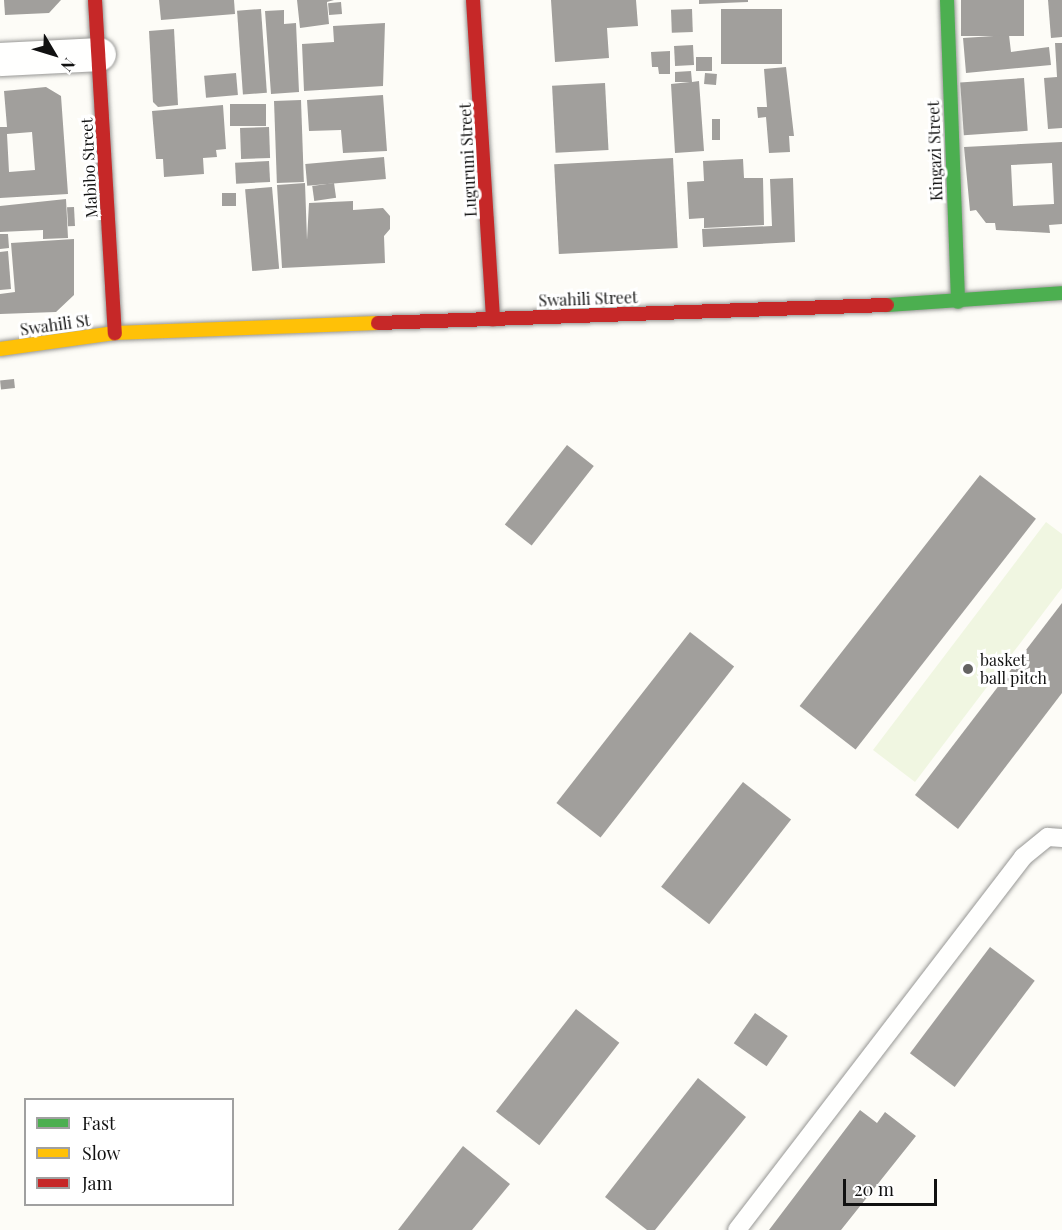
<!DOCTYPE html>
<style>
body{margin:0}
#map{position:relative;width:1062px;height:1230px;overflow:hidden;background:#fdfcf7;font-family:"Playfair Display",serif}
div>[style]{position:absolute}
.pitch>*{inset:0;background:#f0f6e1}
.building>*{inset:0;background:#a19f9c;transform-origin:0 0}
.roads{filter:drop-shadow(0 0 2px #979795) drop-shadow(0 0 2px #979795)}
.lane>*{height:18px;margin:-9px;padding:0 9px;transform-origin:9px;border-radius:9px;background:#fffffe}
.street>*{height:33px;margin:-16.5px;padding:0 16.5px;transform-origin:16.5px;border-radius:16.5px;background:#fffffe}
.fast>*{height:14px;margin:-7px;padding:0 7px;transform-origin:7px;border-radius:7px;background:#4caf50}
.slow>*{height:14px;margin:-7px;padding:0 7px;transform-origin:7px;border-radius:7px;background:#ffc107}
.jam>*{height:14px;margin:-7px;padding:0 7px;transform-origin:7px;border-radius:7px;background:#c62828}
.dots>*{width:16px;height:16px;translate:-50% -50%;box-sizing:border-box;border:3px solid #fff;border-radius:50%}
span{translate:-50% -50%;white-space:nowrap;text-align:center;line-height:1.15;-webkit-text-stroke:6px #fff;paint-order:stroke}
.street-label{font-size:16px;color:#111}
.poi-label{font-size:16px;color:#111}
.left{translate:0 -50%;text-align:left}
.legend{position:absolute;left:24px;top:1098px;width:210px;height:108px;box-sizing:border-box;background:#fff;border:2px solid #a0a0a0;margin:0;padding:8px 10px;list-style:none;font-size:18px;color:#111}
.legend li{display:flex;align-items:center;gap:12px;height:30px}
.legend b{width:30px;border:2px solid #a0a0a0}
.north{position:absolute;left:24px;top:24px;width:60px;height:60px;-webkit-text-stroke:4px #fff;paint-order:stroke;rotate:128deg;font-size:16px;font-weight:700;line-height:24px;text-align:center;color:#111}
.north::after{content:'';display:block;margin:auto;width:21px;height:27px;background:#111;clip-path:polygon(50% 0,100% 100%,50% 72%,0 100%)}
.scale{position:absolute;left:843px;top:1179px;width:94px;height:27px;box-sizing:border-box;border:3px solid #111;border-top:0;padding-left:8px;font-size:18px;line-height:21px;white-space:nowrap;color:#111;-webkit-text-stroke:4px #fff;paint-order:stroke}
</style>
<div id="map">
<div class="pitch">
<i style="clip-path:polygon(1046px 522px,1062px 534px,1062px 588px,915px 782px,873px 750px)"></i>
</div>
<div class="building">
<i style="clip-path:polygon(4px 0,61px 0,49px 13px,5px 15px)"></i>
<i style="clip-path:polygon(159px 0,234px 0,235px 14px,161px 20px)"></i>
<i style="clip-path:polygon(297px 0,334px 0,327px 2px,329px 24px,300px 28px)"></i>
<i style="clip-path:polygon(551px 0,636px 0,638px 26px,607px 28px,609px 58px,555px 62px)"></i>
<i style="clip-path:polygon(699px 0,748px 0,748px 2px,699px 4px)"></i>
<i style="left:961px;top:0;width:63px;height:36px"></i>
<i style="clip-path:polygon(1048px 0,1062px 0,1062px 37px,1051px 38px)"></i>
<i style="left:341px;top:2px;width:12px;height:13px;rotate:85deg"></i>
<i style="left:261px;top:9px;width:84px;height:24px;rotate:86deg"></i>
<i style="left:692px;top:9px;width:23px;height:21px;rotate:88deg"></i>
<i style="left:721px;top:9px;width:61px;height:55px"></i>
<i style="clip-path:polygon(284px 10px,284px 24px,296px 23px,299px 92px,271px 94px,265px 11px)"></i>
<i style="clip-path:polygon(385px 23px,383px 86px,304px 91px,302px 44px,334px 42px,333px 26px)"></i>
<i style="clip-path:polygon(174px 29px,178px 105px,158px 107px,153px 102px,149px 31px)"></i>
<i style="clip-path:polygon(1009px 35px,1011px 52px,1049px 47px,1051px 65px,966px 73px,963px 38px)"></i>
<i style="clip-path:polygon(1055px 43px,1062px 43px,1062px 128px,1048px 129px,1044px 78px,1057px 77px)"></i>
<i style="left:693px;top:45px;width:20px;height:19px;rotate:87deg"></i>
<i style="clip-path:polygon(670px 51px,670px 74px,659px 74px,658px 67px,652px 67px,651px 52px)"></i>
<i style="left:696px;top:57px;width:16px;height:14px"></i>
<i style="clip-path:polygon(786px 67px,794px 136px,789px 136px,790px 152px,769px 153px,766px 117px,758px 118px,757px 107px,767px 107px,764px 69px)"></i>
<i style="clip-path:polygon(691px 71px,692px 82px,699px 81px,704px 151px,675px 153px,671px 84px,690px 82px,675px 82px,675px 72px)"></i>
<i style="left:236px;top:73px;width:22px;height:32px;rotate:85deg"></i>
<i style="left:705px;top:73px;width:12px;height:11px;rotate:5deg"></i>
<i style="left:1024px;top:78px;width:53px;height:64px;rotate:86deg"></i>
<i style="left:605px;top:83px;width:67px;height:53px;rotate:87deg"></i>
<i style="clip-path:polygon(evenodd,46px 87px,61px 96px,68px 194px,0 198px,0 127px,7px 127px,4px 91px,46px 87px,32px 132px,35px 170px,9px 172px,7px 134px,32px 132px)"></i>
<i style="clip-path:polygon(383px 95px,387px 151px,343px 153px,341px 130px,309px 131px,307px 100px)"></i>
<i style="left:301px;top:100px;width:82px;height:27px;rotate:88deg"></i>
<i style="left:266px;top:104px;width:22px;height:36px;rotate:90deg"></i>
<i style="clip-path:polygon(223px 105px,226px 149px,216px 150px,217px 157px,203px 158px,204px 174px,164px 177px,163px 159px,156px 159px,152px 111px)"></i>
<i style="left:712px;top:119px;width:8px;height:21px"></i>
<i style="left:269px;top:127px;width:31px;height:29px;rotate:88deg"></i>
<i style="clip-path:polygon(evenodd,1062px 142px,1062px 224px,1049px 225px,1050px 233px,996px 230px,995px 223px,986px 223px,976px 210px,970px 211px,964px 147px,1062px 142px,1052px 163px,1054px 204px,1013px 206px,1011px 165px,1052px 163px)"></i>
<i style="left:384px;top:157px;width:22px;height:79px;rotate:85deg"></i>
<i style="left:673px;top:158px;width:90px;height:119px;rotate:87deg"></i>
<i style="clip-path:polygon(743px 159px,744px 178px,763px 178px,764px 225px,704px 228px,704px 218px,689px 219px,687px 182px,704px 181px,703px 161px)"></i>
<i style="left:269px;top:161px;width:21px;height:34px;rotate:87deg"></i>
<i style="clip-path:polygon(793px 178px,795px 242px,703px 247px,702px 229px,772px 226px,770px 179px)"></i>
<i style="clip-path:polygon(305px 183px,307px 240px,309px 203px,353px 201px,353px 210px,383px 208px,390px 216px,390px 229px,384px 236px,385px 263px,282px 268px,277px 185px)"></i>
<i style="left:334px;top:183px;width:15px;height:22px;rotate:82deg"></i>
<i style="left:272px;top:187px;width:82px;height:27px;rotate:85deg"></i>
<i style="left:236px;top:193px;width:13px;height:14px;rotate:90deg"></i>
<i style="clip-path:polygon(66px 199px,68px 238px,43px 239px,43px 230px,0 232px,0 206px)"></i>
<i style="left:74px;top:207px;width:19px;height:7px;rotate:87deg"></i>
<i style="clip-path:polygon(0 234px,8px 234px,9px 248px,0 249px)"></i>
<i style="clip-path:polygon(74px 239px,74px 295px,56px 312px,0 314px,0 294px,15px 292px,11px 243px)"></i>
<i style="clip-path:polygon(8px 251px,11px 289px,0 290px,0 252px)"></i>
<i style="left:14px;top:379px;width:9px;height:14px;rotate:84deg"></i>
<i style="left:567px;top:445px;width:34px;height:101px;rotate:38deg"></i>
<i style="left:980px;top:475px;width:71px;height:293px;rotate:38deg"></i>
<i style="clip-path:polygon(1062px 603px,1062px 693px,958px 829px,915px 795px)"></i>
<i style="left:690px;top:632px;width:56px;height:217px;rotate:38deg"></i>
<i style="left:743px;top:782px;width:61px;height:133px;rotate:38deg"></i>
<i style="left:990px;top:947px;width:56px;height:133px;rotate:37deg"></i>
<i style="left:576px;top:1009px;width:55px;height:130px;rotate:38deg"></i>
<i style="left:755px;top:1013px;width:40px;height:37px;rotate:35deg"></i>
<i style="clip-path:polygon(698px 1078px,746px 1117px,655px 1230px,647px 1230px,605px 1197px)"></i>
<i style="clip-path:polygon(860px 1110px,877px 1123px,885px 1112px,916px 1136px,841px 1230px,769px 1230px)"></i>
<i style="clip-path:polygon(463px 1146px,510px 1184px,472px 1230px,398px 1230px)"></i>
</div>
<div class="roads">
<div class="lane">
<i style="left:737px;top:1230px;width:470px;rotate:-52.5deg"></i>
<i style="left:1023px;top:857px;width:32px;rotate:-39deg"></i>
<i style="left:1048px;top:837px;width:14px;rotate:4deg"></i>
</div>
<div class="street">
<i style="left:0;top:59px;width:99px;rotate:-2.9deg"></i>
</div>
<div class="fast">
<i style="left:947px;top:0;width:302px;rotate:87.9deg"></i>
<i style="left:887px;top:305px;width:175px;rotate:-3.9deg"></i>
</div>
<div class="slow">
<i style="left:0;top:349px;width:116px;rotate:-7.9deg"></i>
<i style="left:115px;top:333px;width:263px;rotate:-2.2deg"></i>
</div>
<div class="jam">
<i style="left:95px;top:0;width:334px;rotate:86.6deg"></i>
<i style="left:473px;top:0;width:320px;rotate:86.4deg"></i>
<i style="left:378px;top:323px;width:509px;rotate:-2.03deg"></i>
</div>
</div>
<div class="dots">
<i style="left:968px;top:669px;background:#646362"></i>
</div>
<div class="street-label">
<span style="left:935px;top:151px;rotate:-92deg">Kingazi Street</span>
<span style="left:468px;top:160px;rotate:-93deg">Luguruni Street</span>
<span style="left:89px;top:168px;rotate:-93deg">Mabibo Street</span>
<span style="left:588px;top:299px;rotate:-2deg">Swahili Street</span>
<span style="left:55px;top:325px;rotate:-8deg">Swahili St</span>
</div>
<div class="poi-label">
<span class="left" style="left:980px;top:669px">basket<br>ball pitch</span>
</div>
<ul class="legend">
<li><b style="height:8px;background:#4caf50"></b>Fast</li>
<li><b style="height:8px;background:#ffc107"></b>Slow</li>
<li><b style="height:8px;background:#c62828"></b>Jam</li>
</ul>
<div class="north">N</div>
<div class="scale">20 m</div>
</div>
